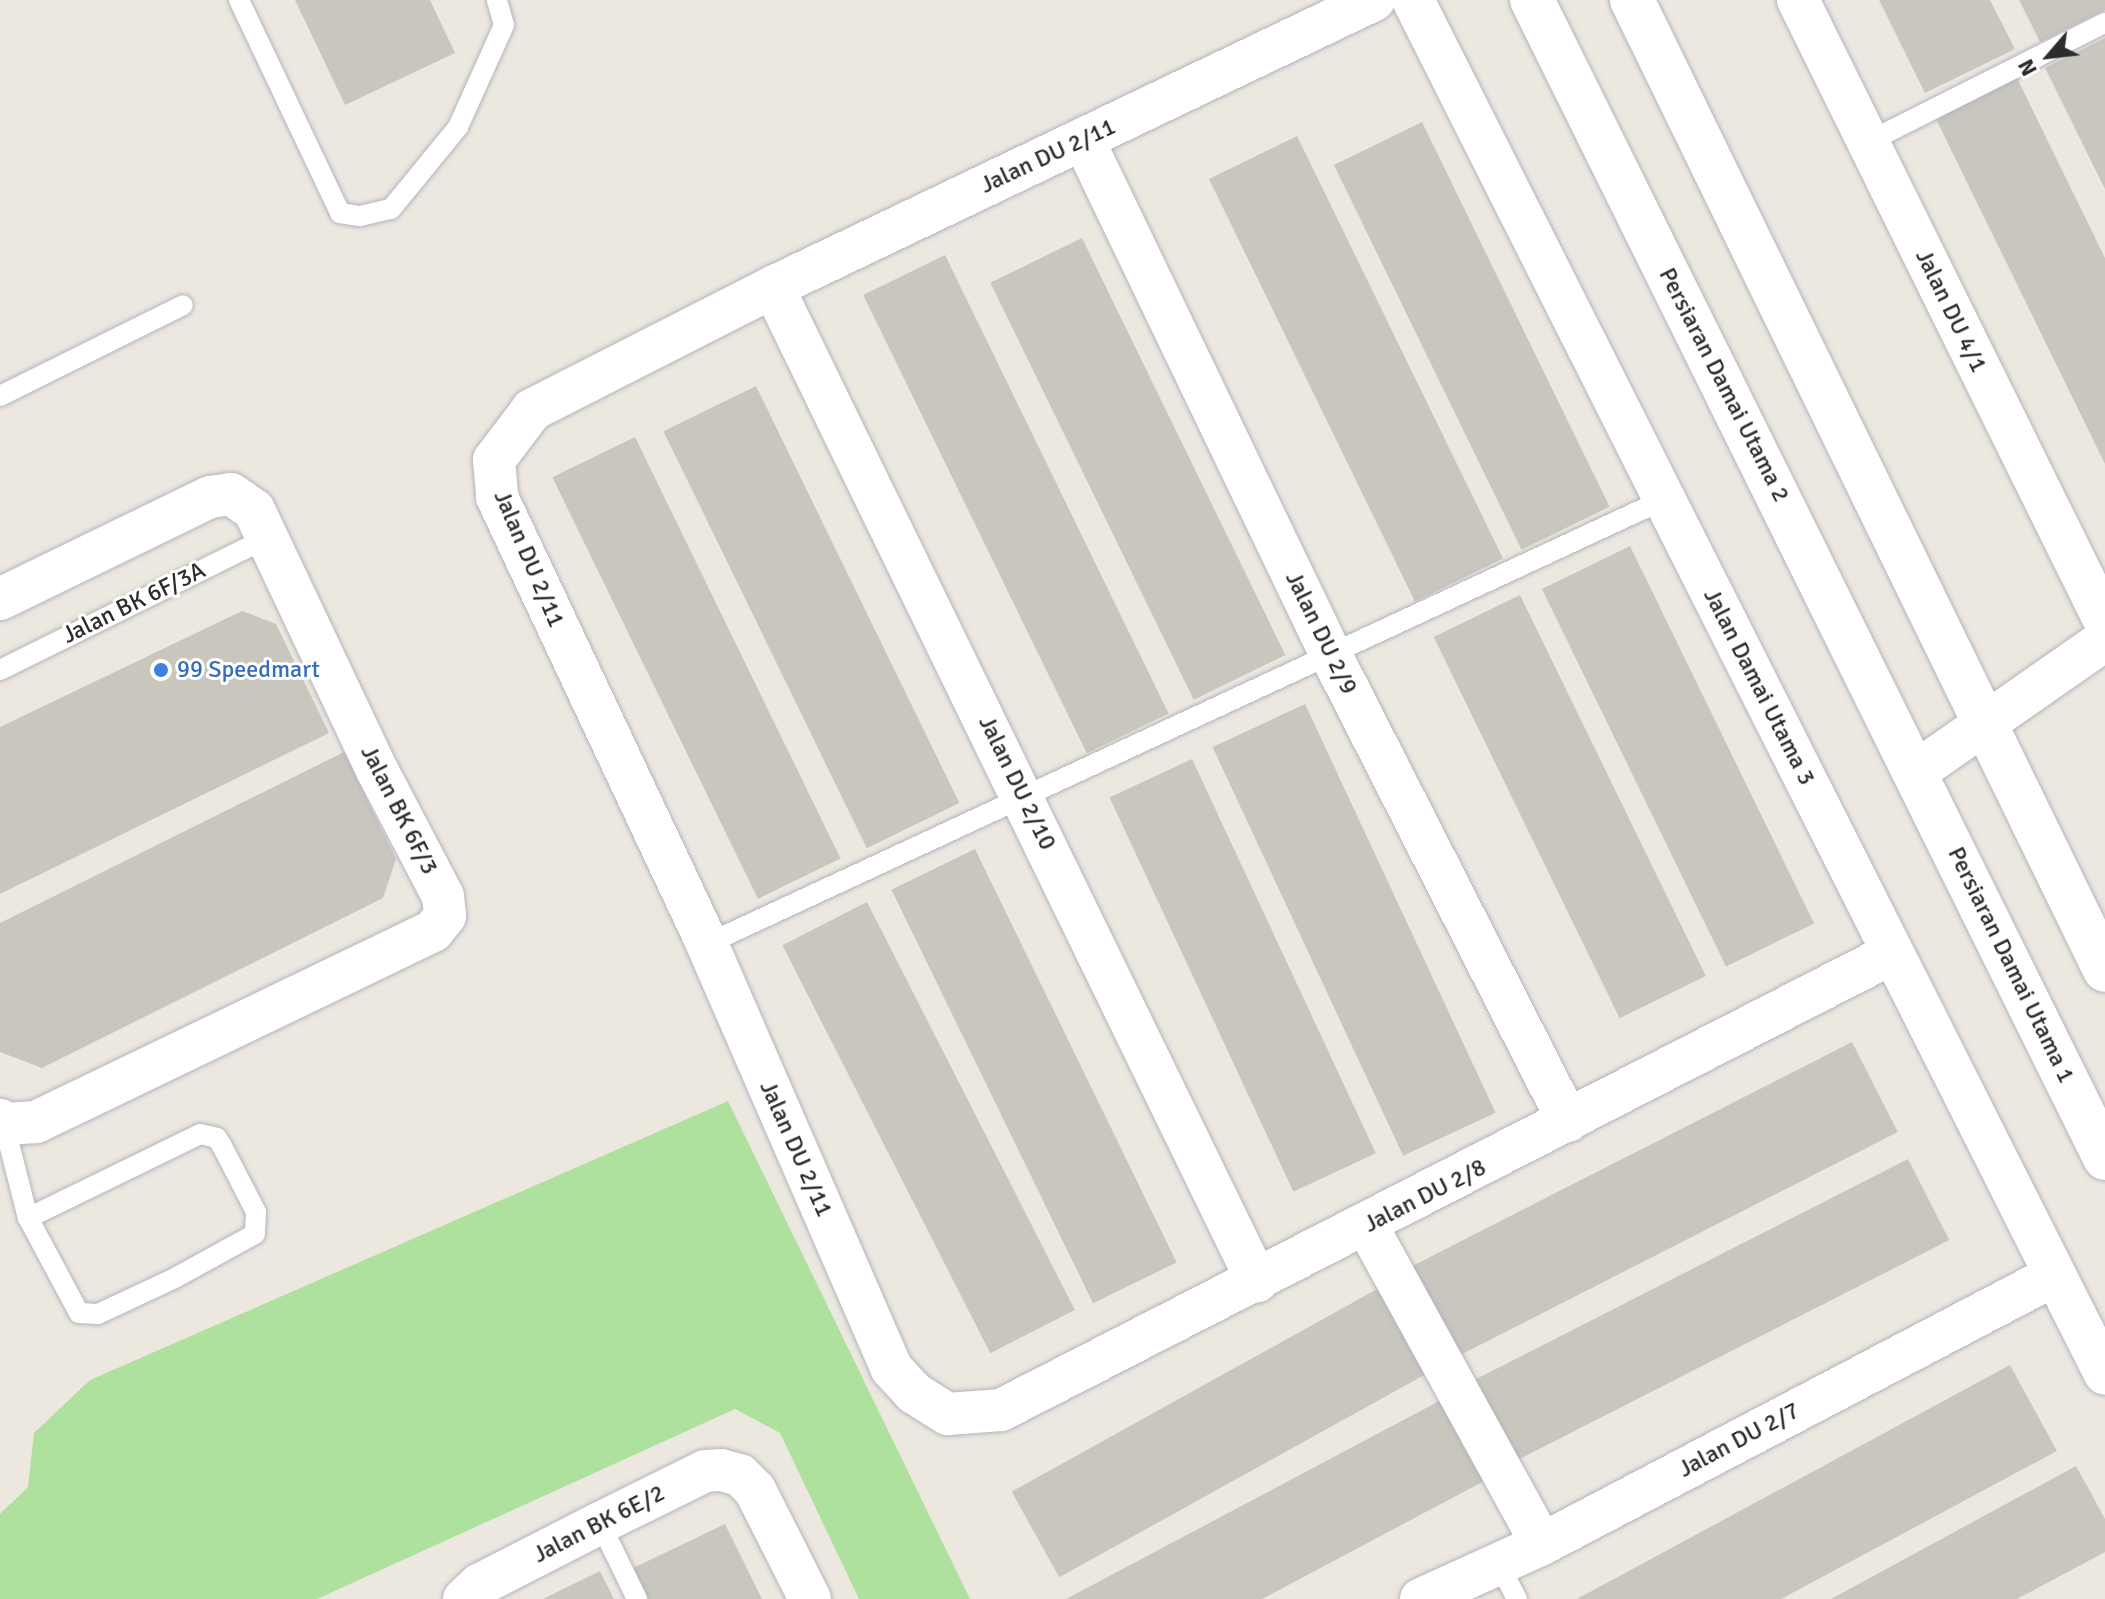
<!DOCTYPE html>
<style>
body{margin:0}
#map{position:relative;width:2105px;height:1599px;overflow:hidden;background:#ede8df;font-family:Signika,sans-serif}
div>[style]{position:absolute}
.green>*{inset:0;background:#afe19e}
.building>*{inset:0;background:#c9c6bd;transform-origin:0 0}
.roads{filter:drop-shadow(0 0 2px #b2b4bf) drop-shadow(0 0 2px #b2b4bf)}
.service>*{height:20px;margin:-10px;padding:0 10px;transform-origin:10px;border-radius:10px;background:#fff}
.minor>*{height:42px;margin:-21px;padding:0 21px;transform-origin:21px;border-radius:21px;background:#fff}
.tertiary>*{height:44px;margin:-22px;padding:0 22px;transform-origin:22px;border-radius:22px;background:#fff}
.dots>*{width:22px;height:22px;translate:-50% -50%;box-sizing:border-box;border:4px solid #fff;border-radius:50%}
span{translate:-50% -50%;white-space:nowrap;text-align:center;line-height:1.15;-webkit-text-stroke:6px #fff;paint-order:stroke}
.street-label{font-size:24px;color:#2c2c2c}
.shop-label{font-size:24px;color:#366cbe}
.left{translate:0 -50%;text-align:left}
.north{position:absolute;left:2009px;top:16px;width:80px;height:80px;-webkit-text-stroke:6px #fff;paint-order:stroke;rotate:242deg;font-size:22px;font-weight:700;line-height:32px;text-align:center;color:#2c2c2c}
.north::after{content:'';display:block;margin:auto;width:28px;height:36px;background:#2c2c2c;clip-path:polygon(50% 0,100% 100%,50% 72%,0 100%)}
</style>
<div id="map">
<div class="green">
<i style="clip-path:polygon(728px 1101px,970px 1599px,859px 1599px,780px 1433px,735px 1409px,317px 1599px,0 1599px,0 1514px,28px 1487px,34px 1433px,90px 1380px)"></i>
</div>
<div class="building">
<i style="clip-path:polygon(295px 0,430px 0,455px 53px,345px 105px)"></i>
<i style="clip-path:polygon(1879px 0,1990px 0,2015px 49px,1925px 93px)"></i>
<i style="clip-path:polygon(2019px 0,2105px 0,2105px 10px,2040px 42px)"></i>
<i style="clip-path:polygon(2105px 38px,2105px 189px,2045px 68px)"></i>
<i style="clip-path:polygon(2016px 76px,2105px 258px,2105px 464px,1934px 115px)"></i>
<i style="left:1422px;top:122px;width:428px;height:98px;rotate:64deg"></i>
<i style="left:1297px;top:136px;width:470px;height:98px;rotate:64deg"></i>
<i style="left:1082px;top:238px;width:464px;height:102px;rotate:64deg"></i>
<i style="left:945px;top:255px;width:510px;height:91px;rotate:64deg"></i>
<i style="left:756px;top:386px;width:464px;height:103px;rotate:64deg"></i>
<i style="left:635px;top:437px;width:469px;height:92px;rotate:64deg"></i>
<i style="left:1630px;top:546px;width:420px;height:98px;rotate:64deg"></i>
<i style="left:1520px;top:595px;width:424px;height:96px;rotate:64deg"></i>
<i style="clip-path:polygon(242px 611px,276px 624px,329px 733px,0 894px,0 727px)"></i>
<i style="left:1305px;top:704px;width:451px;height:102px;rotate:65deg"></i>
<i style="clip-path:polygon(344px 752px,396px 859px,383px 898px,42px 1068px,0 1052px,0 923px)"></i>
<i style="left:1192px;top:759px;width:435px;height:91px;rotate:65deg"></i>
<i style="left:975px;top:849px;width:460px;height:93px;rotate:64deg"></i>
<i style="left:867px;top:902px;width:458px;height:95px;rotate:63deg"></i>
<i style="left:1852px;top:1042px;width:101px;height:501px;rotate:63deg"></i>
<i style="left:1908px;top:1159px;width:91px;height:494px;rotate:63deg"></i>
<i style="left:1379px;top:1288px;width:98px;height:420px;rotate:61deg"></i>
<i style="clip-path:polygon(2010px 1365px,2057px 1451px,1781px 1599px,1577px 1599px)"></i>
<i style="clip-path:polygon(1445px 1398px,1488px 1479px,1262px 1599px,1066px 1599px)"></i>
<i style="clip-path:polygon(2076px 1466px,2105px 1519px,2105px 1552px,2017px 1599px,1831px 1599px)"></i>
<i style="clip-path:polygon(725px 1524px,762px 1599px,644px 1599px,629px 1570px)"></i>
<i style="clip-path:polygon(600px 1571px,614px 1599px,543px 1599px)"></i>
</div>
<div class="roads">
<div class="service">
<i style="left:239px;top:0;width:236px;rotate:64.6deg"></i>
<i style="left:340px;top:213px;width:20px;rotate:9deg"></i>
<i style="left:360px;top:216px;width:32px;rotate:-13deg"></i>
<i style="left:391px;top:209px;width:106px;rotate:-50.7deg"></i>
<i style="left:458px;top:127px;width:112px;rotate:-65.7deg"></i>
<i style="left:504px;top:25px;width:26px;rotate:-106deg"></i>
<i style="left:1868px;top:142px;width:265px;rotate:-26.7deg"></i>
<i style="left:0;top:396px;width:204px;rotate:-26.4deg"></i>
<i style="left:0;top:670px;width:300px;rotate:-26.3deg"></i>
<i style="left:707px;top:944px;width:1056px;rotate:-24.92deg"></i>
<i style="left:4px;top:1124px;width:97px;rotate:75.7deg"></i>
<i style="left:200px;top:1134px;width:17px;rotate:13deg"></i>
<i style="left:217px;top:1138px;width:9px;rotate:58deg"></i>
<i style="left:222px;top:1146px;width:74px;rotate:62.7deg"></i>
<i style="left:256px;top:1212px;width:22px;rotate:93deg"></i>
<i style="left:255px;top:1234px;width:91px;rotate:151.2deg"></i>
<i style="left:175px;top:1278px;width:85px;rotate:154.9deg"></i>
<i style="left:98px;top:1314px;width:19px;rotate:-177deg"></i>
<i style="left:79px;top:1313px;width:108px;rotate:-118.2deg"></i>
<i style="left:28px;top:1218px;width:191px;rotate:-26deg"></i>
<i style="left:600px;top:1523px;width:85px;rotate:64deg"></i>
<i style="left:1497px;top:1561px;width:43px;rotate:62.2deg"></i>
</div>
<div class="minor">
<i style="left:1374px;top:0;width:666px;rotate:154.47deg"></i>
<i style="left:773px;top:287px;width:271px;rotate:153deg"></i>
<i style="left:532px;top:410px;width:63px;rotate:127.2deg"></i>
<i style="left:494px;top:460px;width:37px;rotate:85deg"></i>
<i style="left:497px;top:497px;width:494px;rotate:64.8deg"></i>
<i style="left:707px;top:944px;width:462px;rotate:66.5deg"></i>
<i style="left:891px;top:1368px;width:34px;rotate:47deg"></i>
<i style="left:914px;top:1393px;width:40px;rotate:32deg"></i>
<i style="left:948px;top:1414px;width:53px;rotate:-4.3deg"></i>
<i style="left:1001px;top:1410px;width:1002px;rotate:-27.13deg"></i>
<i style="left:1413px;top:0;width:1538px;rotate:63.27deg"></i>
<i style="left:1798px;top:0;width:694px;rotate:63.73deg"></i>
<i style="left:1083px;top:139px;width:570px;rotate:64.33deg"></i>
<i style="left:1330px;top:653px;width:525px;rotate:63.04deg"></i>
<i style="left:773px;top:287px;width:1106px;rotate:64.04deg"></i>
<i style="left:0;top:599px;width:233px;rotate:-25.9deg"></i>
<i style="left:210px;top:497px;width:21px;rotate:-8deg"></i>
<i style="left:231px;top:494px;width:28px;rotate:35deg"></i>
<i style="left:254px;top:510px;width:288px;rotate:64.7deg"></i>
<i style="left:377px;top:770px;width:142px;rotate:62.4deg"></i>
<i style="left:443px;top:896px;width:20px;rotate:84deg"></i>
<i style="left:445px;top:916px;width:19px;rotate:129deg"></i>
<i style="left:433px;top:931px;width:441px;rotate:154.3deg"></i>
<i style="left:36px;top:1122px;width:32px;rotate:176deg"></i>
<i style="left:4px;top:1124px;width:6px;rotate:-135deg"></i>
<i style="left:1917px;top:771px;width:229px;rotate:-34.9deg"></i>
<i style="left:1367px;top:1226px;width:363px;rotate:61.2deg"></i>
<i style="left:464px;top:1599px;width:21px;rotate:-43deg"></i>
<i style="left:479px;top:1585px;width:136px;rotate:-27.1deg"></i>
<i style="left:600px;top:1523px;width:117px;rotate:-26.3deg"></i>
<i style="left:705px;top:1471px;width:16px;rotate:-4deg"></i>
<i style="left:721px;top:1470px;width:20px;rotate:15deg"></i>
<i style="left:740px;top:1475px;width:21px;rotate:45deg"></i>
<i style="left:755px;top:1490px;width:122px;rotate:63.2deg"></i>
<i style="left:1421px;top:1599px;width:133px;rotate:-24.4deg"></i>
<i style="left:1542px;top:1544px;width:579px;rotate:-27.67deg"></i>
</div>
<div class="tertiary">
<i style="left:1532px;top:0;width:1292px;rotate:63.67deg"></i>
<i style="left:1632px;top:0;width:1079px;rotate:64deg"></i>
</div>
</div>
<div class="dots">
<i style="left:161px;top:670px;background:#3f7fe0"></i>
</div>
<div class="street-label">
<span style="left:1048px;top:156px;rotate:-25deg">Jalan DU 2/11</span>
<span style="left:1951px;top:311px;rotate:64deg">Jalan DU 4/1</span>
<span style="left:1724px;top:385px;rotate:63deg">Persiaran Damai Utama 2</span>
<span style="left:529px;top:559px;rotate:67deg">Jalan DU 2/11</span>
<span style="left:134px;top:603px;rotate:-26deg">Jalan BK 6F/3A</span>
<span style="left:1321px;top:633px;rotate:64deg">Jalan DU 2/9</span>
<span style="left:1759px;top:687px;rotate:63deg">Jalan Damai Utama 3</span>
<span style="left:1017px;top:783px;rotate:64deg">Jalan DU 2/10</span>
<span style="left:399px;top:810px;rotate:63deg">Jalan BK 6F/3</span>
<span style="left:2011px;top:965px;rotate:64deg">Persiaran Damai Utama 1</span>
<span style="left:796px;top:1149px;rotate:66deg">Jalan DU 2/11</span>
<span style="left:1425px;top:1196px;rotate:-27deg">Jalan DU 2/8</span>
<span style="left:1739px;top:1440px;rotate:-28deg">Jalan DU 2/7</span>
<span style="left:599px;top:1524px;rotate:-27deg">Jalan BK 6E/2</span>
</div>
<div class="shop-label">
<span class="left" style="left:177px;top:670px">99 Speedmart</span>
</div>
<div class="north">N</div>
</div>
